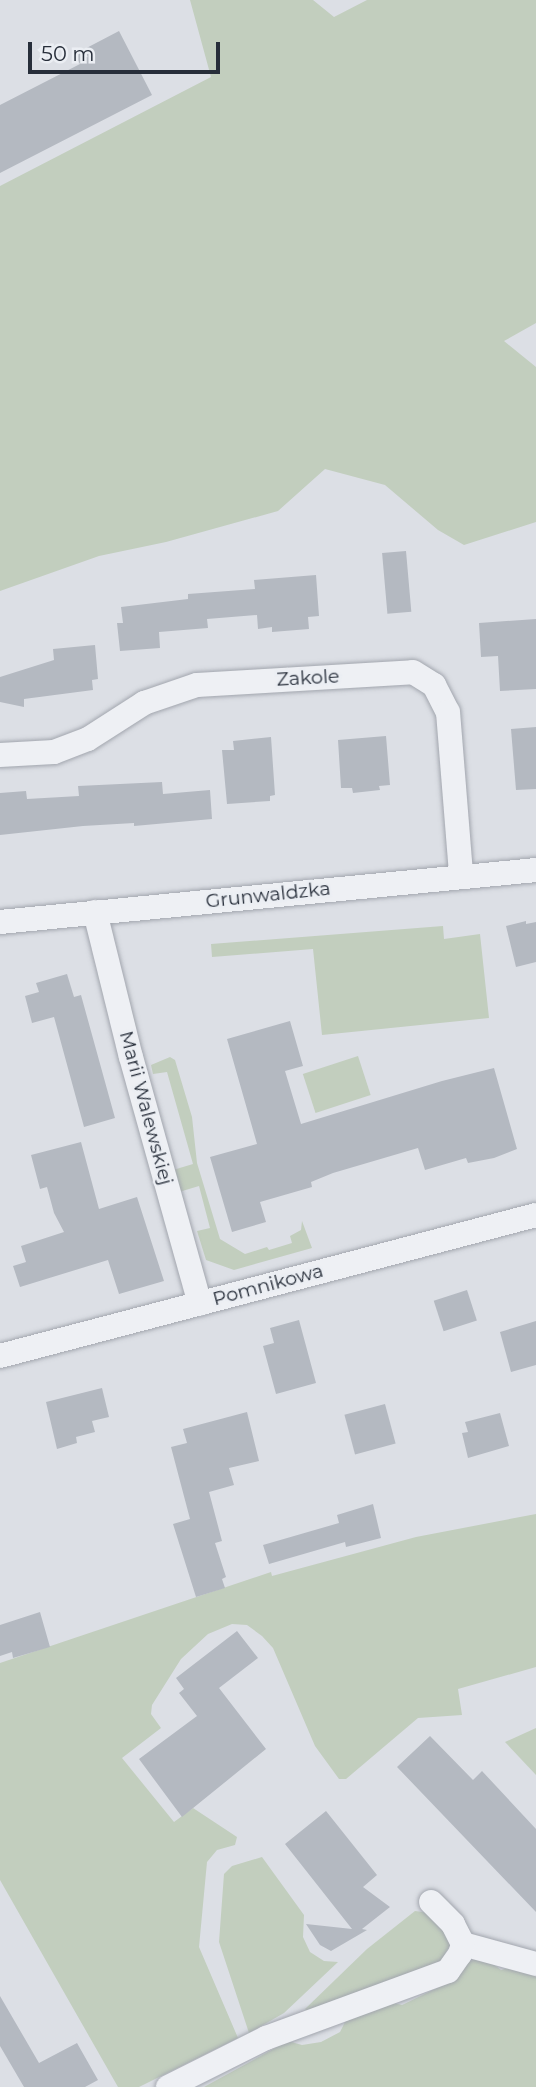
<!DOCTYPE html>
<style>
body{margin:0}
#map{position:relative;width:536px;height:2087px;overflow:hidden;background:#dcdfe5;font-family:Montserrat,sans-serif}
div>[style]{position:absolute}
.green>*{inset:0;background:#c2cebe;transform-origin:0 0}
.building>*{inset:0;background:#b4b9c1;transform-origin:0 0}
.roads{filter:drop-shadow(0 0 2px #a2a6ae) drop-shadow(0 0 2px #a2a6ae)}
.minor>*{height:24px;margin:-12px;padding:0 12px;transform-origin:12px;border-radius:12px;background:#eef0f4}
span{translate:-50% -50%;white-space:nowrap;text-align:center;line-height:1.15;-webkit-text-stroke:5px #ebeef3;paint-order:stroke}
.street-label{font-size:19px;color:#272e3a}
.scale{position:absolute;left:28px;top:42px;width:192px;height:32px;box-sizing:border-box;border:4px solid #272e3a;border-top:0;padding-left:9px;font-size:21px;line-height:24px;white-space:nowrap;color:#272e3a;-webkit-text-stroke:5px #ebeef3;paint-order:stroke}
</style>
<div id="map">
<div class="green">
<i style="clip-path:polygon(190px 0,313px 0,334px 17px,367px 0,536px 0,536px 323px,504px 341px,536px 367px,536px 522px,464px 545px,438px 530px,385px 485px,325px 469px,278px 511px,166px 542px,99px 556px,0 591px,0 186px,211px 77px)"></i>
<i style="clip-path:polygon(443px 926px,444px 939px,480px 934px,489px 1018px,322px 1035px,313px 949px,212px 957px,211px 944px)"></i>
<i style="left:358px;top:1056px;width:41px;height:58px;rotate:72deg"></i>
<i style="clip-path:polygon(170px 1057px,175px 1060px,192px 1117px,197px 1163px,220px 1239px,245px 1254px,267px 1247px,269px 1250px,292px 1243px,290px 1236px,301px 1230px,302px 1221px,312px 1248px,234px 1270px,206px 1260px,197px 1231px,210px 1228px,199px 1186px,179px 1192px,173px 1170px,193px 1164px,167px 1072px,153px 1074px,151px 1065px)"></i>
<i style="clip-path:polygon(536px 1514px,536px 1667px,458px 1689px,462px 1715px,418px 1718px,346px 1779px,339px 1779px,315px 1746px,273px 1648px,262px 1636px,247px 1625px,232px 1624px,208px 1634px,181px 1659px,152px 1705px,151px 1714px,161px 1728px,122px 1758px,174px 1822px,193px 1808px,237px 1837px,235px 1845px,217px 1850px,207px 1862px,199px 1947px,238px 2038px,139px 2087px,118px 2087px,0 1880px,0 1663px,271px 1572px,272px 1576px,416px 1537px)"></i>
<i style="clip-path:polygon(536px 1728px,536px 1775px,505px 1742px)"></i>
<i style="clip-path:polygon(262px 1857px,304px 1915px,303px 1937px,310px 1952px,324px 1961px,338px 1962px,284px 2013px,249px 2033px,219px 1942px,224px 1874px,232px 1866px)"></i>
<i style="clip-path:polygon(415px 1911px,429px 1913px,445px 1930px,450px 1945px,440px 1963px,307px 2011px,305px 2009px,367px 1949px)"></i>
<i style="clip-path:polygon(484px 1957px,501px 1970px,515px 1966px,536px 1972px,536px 2087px,204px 2087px,288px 2041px,302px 2045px,321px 2042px,340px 2032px,345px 2022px,366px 2010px,390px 2002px,402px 2005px,441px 1986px,470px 1961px)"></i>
</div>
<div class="building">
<i style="clip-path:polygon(119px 31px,152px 95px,0 173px,0 105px,80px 64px,75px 54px)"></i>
<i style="left:406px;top:551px;width:61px;height:24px;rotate:85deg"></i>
<i style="clip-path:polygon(316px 575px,319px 616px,308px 617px,309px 629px,272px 632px,272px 627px,258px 629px,257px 615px,207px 619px,208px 628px,159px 632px,160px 648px,120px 651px,117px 623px,123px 623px,121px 607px,188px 599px,188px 594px,255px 589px,254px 580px)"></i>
<i style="clip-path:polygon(536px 619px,536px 689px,500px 691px,498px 656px,481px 657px,479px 623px)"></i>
<i style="clip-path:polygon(95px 645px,98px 679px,92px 680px,93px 690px,24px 699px,24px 707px,0 702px,0 677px,54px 660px,53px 649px)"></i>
<i style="clip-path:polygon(536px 727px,536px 789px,516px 790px,511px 729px)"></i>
<i style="clip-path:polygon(386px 736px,390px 785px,379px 786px,380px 790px,353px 793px,352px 788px,341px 788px,338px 740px)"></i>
<i style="clip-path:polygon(271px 737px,275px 795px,270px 796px,270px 801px,227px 804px,222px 750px,234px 750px,233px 741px)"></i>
<i style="clip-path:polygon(162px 782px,163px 794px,210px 790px,212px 819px,134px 826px,134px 823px,83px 826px,0 835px,0 793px,26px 791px,27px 799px,79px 796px,78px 786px)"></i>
<i style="clip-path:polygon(526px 921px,526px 924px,536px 922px,536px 962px,516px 967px,506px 926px)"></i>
<i style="clip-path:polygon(67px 974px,74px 997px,81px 995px,115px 1118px,84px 1127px,54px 1017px,32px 1023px,25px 996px,39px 992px,36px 983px)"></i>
<i style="clip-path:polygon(290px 1021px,303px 1066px,285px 1071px,301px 1124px,442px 1081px,494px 1068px,517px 1149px,494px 1158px,468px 1163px,466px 1158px,425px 1170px,418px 1148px,333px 1173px,311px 1182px,312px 1187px,260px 1202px,266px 1222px,232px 1232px,210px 1157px,257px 1144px,227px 1039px)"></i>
<i style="clip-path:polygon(81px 1142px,99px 1209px,137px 1197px,164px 1281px,119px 1294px,108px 1260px,20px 1287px,13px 1266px,26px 1262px,21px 1246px,64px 1232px,54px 1213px,47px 1187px,40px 1189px,31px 1155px)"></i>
<i style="left:467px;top:1290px;width:32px;height:35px;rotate:72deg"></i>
<i style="clip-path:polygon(299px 1320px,316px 1383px,276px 1394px,263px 1346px,274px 1343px,270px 1328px)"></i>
<i style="clip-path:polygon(536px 1321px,536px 1365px,511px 1372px,500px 1332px)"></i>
<i style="clip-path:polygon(102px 1388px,109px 1417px,92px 1421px,95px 1432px,76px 1437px,77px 1443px,57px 1449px,46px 1402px)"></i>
<i style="left:385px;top:1404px;width:41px;height:42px;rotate:75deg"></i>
<i style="clip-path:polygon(247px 1412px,259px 1461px,229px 1468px,234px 1485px,209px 1492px,222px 1541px,215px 1543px,226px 1577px,222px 1579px,225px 1588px,196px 1597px,173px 1524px,190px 1519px,171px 1447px,187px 1443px,183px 1429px)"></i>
<i style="clip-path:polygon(500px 1413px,509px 1446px,468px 1458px,462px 1433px,468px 1432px,465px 1422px)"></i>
<i style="clip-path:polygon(373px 1504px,381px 1538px,346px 1547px,345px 1542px,269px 1564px,263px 1545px,339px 1523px,337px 1515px)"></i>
<i style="clip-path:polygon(40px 1612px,50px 1647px,13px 1658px,12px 1652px,0 1656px,0 1625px)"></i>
<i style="clip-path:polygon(237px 1631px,258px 1658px,219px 1688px,266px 1749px,182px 1817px,139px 1759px,197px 1716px,179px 1693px,184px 1689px,176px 1678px)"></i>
<i style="clip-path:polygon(430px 1736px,473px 1780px,482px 1771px,536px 1829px,536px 1912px,397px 1767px)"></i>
<i style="clip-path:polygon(326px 1811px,377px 1875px,363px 1887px,390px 1907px,362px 1929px,367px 1930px,331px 1951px,320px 1945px,306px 1924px,352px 1929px,285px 1844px)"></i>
<i style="clip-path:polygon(0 1996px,39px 2063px,77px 2043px,98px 2080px,85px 2087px,24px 2087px,0 2046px)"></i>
</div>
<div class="roads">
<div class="minor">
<i style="left:0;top:755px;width:54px;rotate:-3.2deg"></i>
<i style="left:54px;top:752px;width:36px;rotate:-21deg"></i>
<i style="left:88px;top:739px;width:67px;rotate:-32.7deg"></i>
<i style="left:144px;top:703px;width:56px;rotate:-18.8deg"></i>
<i style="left:197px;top:685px;width:216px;rotate:-3.4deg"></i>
<i style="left:413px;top:672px;width:25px;rotate:32deg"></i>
<i style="left:434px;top:685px;width:30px;rotate:63deg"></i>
<i style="left:448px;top:712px;width:164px;rotate:85.4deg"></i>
<i style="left:95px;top:912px;width:149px;rotate:76.1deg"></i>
<i style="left:131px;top:1057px;width:256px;rotate:74.4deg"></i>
<i style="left:0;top:922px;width:539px;rotate:-5.54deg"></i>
<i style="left:0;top:1356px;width:554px;rotate:-14.74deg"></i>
<i style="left:463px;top:1944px;width:76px;rotate:15.3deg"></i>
<i style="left:168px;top:2087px;width:110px;rotate:-26.6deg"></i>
<i style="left:266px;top:2038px;width:194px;rotate:-20.2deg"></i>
<i style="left:448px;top:1971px;width:21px;rotate:-55deg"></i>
<i style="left:460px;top:1954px;width:10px;rotate:-73deg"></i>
<i style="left:463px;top:1944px;width:22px;rotate:-117deg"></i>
<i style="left:453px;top:1924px;width:31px;rotate:-135deg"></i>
</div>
</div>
<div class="street-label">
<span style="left:308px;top:678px;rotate:-3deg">Zakole</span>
<span style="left:268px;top:895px;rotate:-6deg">Grunwaldzka</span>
<span style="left:146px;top:1108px;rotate:75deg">Marii Walewskiej</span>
<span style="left:268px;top:1285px;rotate:-15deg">Pomnikowa</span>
</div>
<div class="scale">50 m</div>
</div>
